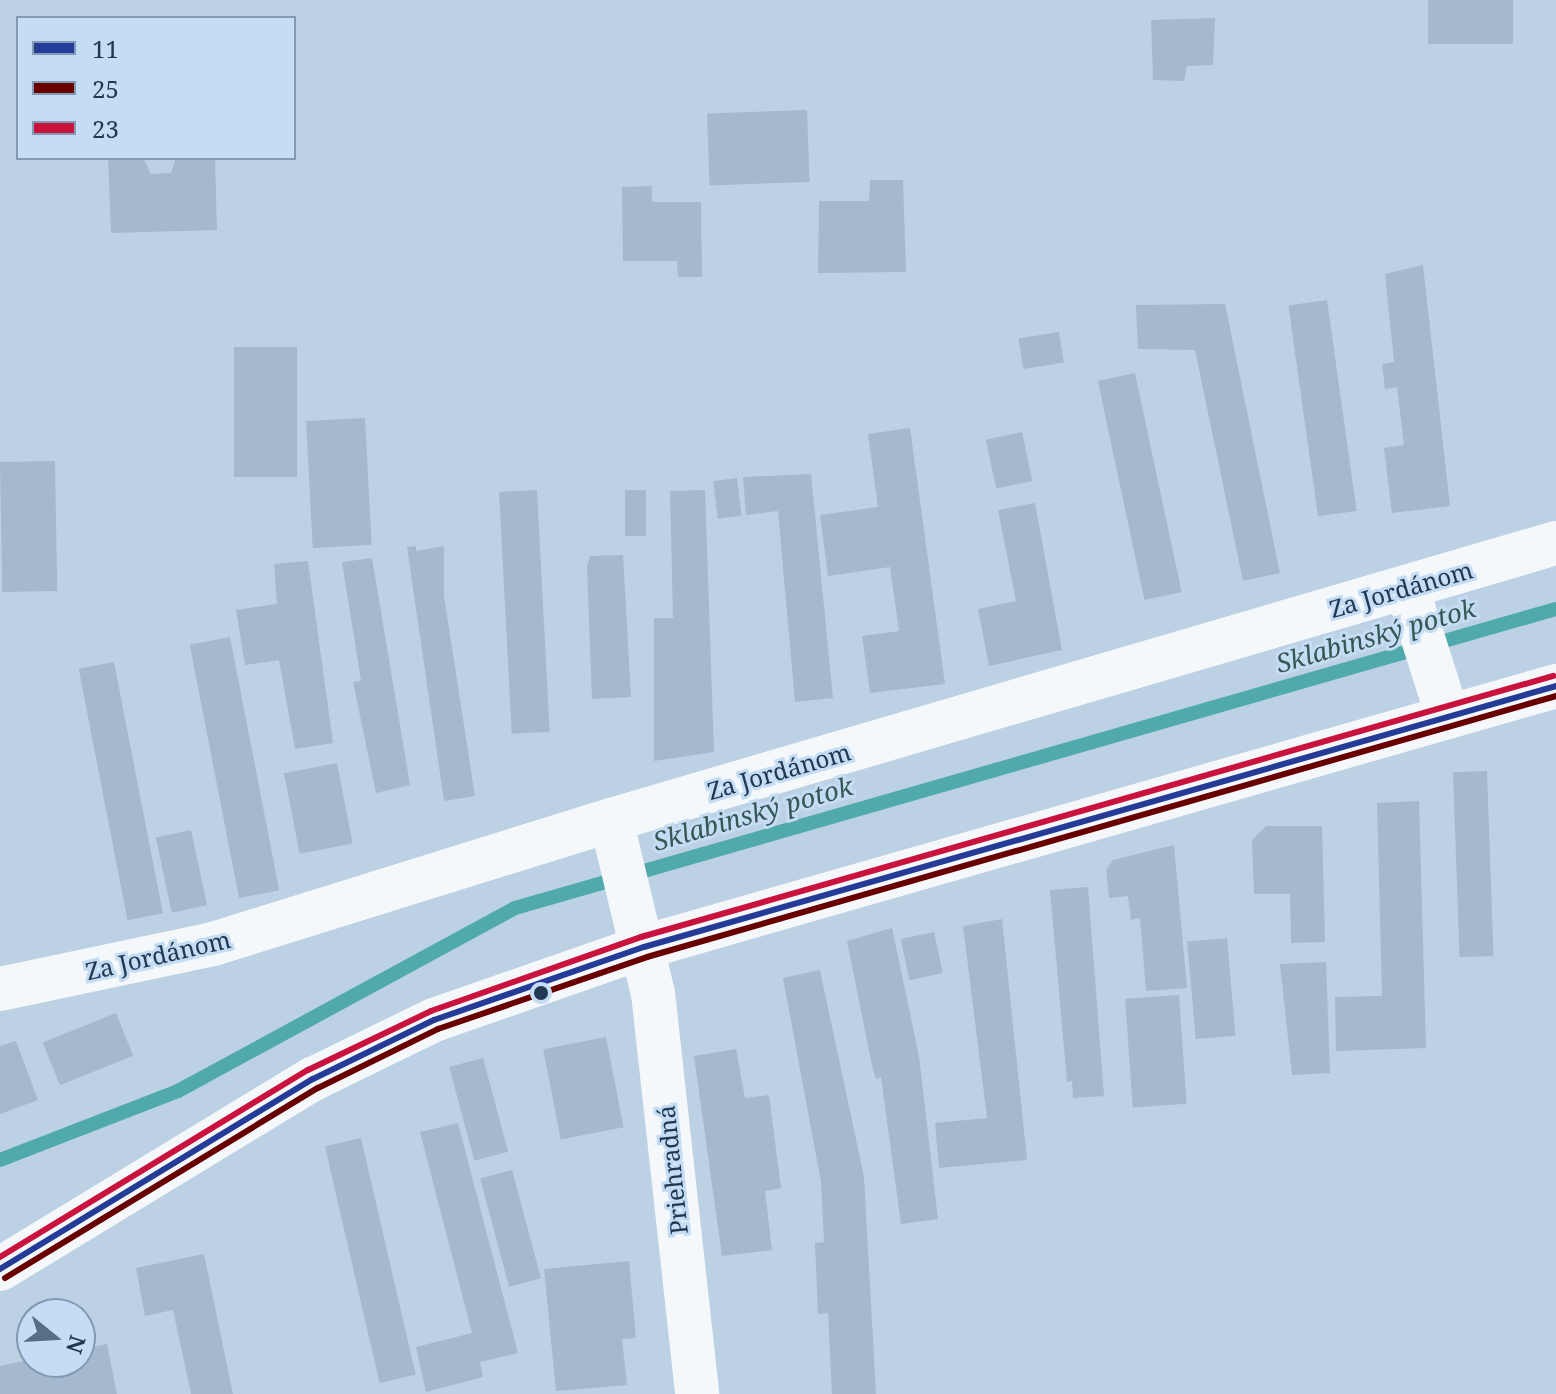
<!DOCTYPE html>
<meta charset="utf-8">
<style>
body{margin:0}
#map{position:relative;width:1556px;height:1394px;overflow:hidden;background:#bdd1e5;font-family:"Noto Serif",serif}
div>[style]{position:absolute}
.stream>*{height:14px;margin:-7px;padding:0 7px;transform-origin:7px;border-radius:7px;background:#50aaab}
.building>*{inset:0;background:#a4b9cd;transform-origin:0 0}
.minor>*{height:44px;margin:-22px;padding:0 22px;transform-origin:22px;border-radius:22px;background:#f5f8fb}
.tertiary>*{height:44px;margin:-22px;padding:0 22px;transform-origin:22px;border-radius:22px;background:#f5f8fb}
.bus-1>*{height:6px;margin:-3px;padding:0 3px;transform-origin:3px;border-radius:3px;background:#243c98}
.bus-2>*{height:6px;margin:-3px;padding:0 3px;transform-origin:3px;border-radius:3px;background:#690000}
.bus-3>*{height:6px;margin:-3px;padding:0 3px;transform-origin:3px;border-radius:3px;background:#c9133e}
.dots>*{width:22px;height:22px;translate:-50% -50%;box-sizing:border-box;border:4px solid #c4dcf4;border-radius:50%}
span{translate:-50% -50%;white-space:nowrap;text-align:center;line-height:1.15;-webkit-text-stroke:6px #c4dcf4;paint-order:stroke}
.street-label{font-size:24px;color:#203851}
.water-label{font-size:26px;color:#365754;font-style:italic}
.legend{position:absolute;left:16px;top:16px;width:280px;height:144px;box-sizing:border-box;background:#c4dcf4;border:2px solid #829ab3;margin:0;padding:10px 14px;list-style:none;font-size:24px;color:#203851}
.legend li{display:flex;align-items:center;gap:16px;height:40px}
.legend b{width:40px;border:2px solid #829ab3}
.north{position:absolute;left:16px;top:1298px;width:80px;height:80px;box-sizing:border-box;background:#c4dcf4;border:2px solid #829ab3;border-radius:50%;rotate:108deg;font-size:22px;font-weight:700;line-height:32px;text-align:center;color:#203851}
.north::after{content:'';display:block;margin:auto;width:28px;height:36px;background:#576e85;clip-path:polygon(50% 0,100% 100%,50% 72%,0 100%)}
</style>
<div id="map">
<div class="stream">
<i style="left:0;top:1160px;width:191px;rotate:-21.2deg"></i>
<i style="left:178px;top:1091px;width:383px;rotate:-28.5deg"></i>
<i style="left:515px;top:908px;width:1083px;rotate:-16.03deg"></i>
</div>
<div class="building">
<i style="left:1428px;top:0;width:85px;height:44px"></i>
<i style="clip-path:polygon(1215px 18px,1213px 65px,1187px 66px,1184px 81px,1153px 80px,1151px 20px)"></i>
<i style="left:807px;top:110px;width:72px;height:100px;rotate:88deg"></i>
<i style="clip-path:polygon(108px 158px,143px 158px,151px 174px,171px 173px,176px 158px,215px 158px,217px 230px,111px 233px)"></i>
<i style="clip-path:polygon(870px 180px,903px 180px,906px 272px,818px 273px,819px 201px,869px 201px)"></i>
<i style="clip-path:polygon(652px 186px,652px 202px,701px 202px,702px 277px,678px 277px,677px 261px,623px 261px,622px 187px)"></i>
<i style="clip-path:polygon(1423px 265px,1450px 506px,1392px 513px,1384px 448px,1404px 445px,1397px 387px,1385px 389px,1382px 364px,1394px 362px,1385px 274px)"></i>
<i style="left:1327px;top:300px;width:213px;height:39px;rotate:82deg"></i>
<i style="clip-path:polygon(1225px 304px,1280px 573px,1243px 581px,1195px 350px,1138px 349px,1136px 305px)"></i>
<i style="left:1059px;top:332px;width:31px;height:41px;rotate:81deg"></i>
<i style="left:234px;top:347px;width:63px;height:130px"></i>
<i style="left:1135px;top:373px;width:224px;height:38px;rotate:78deg"></i>
<i style="left:365px;top:418px;width:127px;height:59px;rotate:87deg"></i>
<i style="clip-path:polygon(910px 428px,945px 684px,870px 693px,862px 636px,899px 631px,890px 567px,828px 576px,820px 515px,878px 507px,868px 434px)"></i>
<i style="left:1022px;top:432px;width:50px;height:37px;rotate:78deg"></i>
<i style="left:55px;top:461px;width:130px;height:55px;rotate:89deg"></i>
<i style="clip-path:polygon(811px 474px,833px 698px,795px 702px,778px 511px,746px 515px,743px 477px)"></i>
<i style="left:737px;top:478px;width:38px;height:24px;rotate:83deg"></i>
<i style="left:537px;top:490px;width:242px;height:38px;rotate:87deg"></i>
<i style="left:625px;top:490px;width:21px;height:46px"></i>
<i style="clip-path:polygon(705px 490px,714px 752px,654px 761px,654px 618px,673px 618px,670px 491px)"></i>
<i style="clip-path:polygon(1035px 503px,1062px 650px,989px 666px,978px 609px,1016px 601px,998px 510px)"></i>
<i style="clip-path:polygon(416px 546px,416px 551px,444px 546px,444px 596px,475px 796px,444px 801px,407px 547px)"></i>
<i style="clip-path:polygon(623px 555px,631px 697px,592px 699px,587px 567px,590px 556px)"></i>
<i style="clip-path:polygon(372px 558px,410px 785px,376px 793px,353px 682px,361px 681px,342px 562px)"></i>
<i style="clip-path:polygon(308px 561px,333px 743px,295px 749px,279px 660px,245px 665px,236px 610px,277px 604px,274px 564px)"></i>
<i style="left:230px;top:637px;width:258px;height:41px;rotate:79deg"></i>
<i style="left:114px;top:662px;width:256px;height:36px;rotate:79deg"></i>
<i style="left:337px;top:763px;width:82px;height:54px;rotate:79deg"></i>
<i style="left:1487px;top:771px;width:185px;height:34px;rotate:88deg"></i>
<i style="clip-path:polygon(1419px 801px,1426px 1048px,1336px 1051px,1335px 997px,1382px 996px,1377px 803px)"></i>
<i style="clip-path:polygon(1266px 826px,1322px 826px,1325px 942px,1291px 943px,1290px 894px,1254px 894px,1252px 840px)"></i>
<i style="left:191px;top:830px;width:77px;height:36px;rotate:78deg"></i>
<i style="clip-path:polygon(1174px 845px,1187px 988px,1146px 991px,1140px 918px,1131px 920px,1128px 896px,1109px 898px,1106px 870px,1113px 860px)"></i>
<i style="clip-path:polygon(1088px 887px,1104px 1096px,1073px 1098px,1072px 1081px,1067px 1082px,1050px 890px)"></i>
<i style="clip-path:polygon(1002px 919px,1027px 1160px,939px 1168px,935px 1123px,987px 1118px,963px 926px)"></i>
<i style="clip-path:polygon(892px 928px,919px 1056px,938px 1219px,901px 1224px,881px 1077px,876px 1079px,872px 1066px,847px 941px)"></i>
<i style="left:934px;top:932px;width:42px;height:34px;rotate:78deg"></i>
<i style="left:1227px;top:938px;width:98px;height:40px;rotate:85deg"></i>
<i style="clip-path:polygon(1326px 962px,1330px 1073px,1292px 1075px,1280px 964px)"></i>
<i style="clip-path:polygon(820px 970px,864px 1177px,876px 1394px,832px 1394px,828px 1313px,818px 1314px,815px 1243px,824px 1242px,821px 1182px,783px 978px)"></i>
<i style="left:1179px;top:995px;width:109px;height:54px;rotate:86deg"></i>
<i style="left:116px;top:1013px;width:46px;height:79px;rotate:68deg"></i>
<i style="left:606px;top:1037px;width:92px;height:64px;rotate:79deg"></i>
<i style="clip-path:polygon(16px 1041px,38px 1100px,0 1114px,0 1046px)"></i>
<i style="clip-path:polygon(736px 1049px,745px 1098px,769px 1095px,781px 1188px,765px 1191px,772px 1250px,722px 1256px,694px 1056px)"></i>
<i style="left:483px;top:1058px;width:97px;height:35px;rotate:75deg"></i>
<i style="clip-path:polygon(458px 1123px,518px 1353px,480px 1362px,483px 1377px,426px 1392px,416px 1347px,472px 1333px,420px 1132px)"></i>
<i style="left:361px;top:1138px;width:243px;height:37px;rotate:77deg"></i>
<i style="left:512px;top:1170px;width:112px;height:33px;rotate:75deg"></i>
<i style="clip-path:polygon(204px 1254px,233px 1394px,191px 1394px,173px 1310px,145px 1316px,136px 1268px)"></i>
<i style="clip-path:polygon(629px 1261px,636px 1338px,622px 1339px,627px 1385px,556px 1391px,544px 1269px)"></i>
<i style="clip-path:polygon(107px 1344px,117px 1394px,0 1394px,0 1366px,32px 1359px,80px 1362px,80px 1350px)"></i>
</div>
<div class="minor">
<i style="left:1407px;top:588px;width:135px;rotate:72.4deg"></i>
<i style="left:611px;top:820px;width:178px;rotate:76.4deg"></i>
<i style="left:653px;top:993px;width:403px;rotate:83.7deg"></i>
<i style="left:0;top:989px;width:218px;rotate:-11.9deg"></i>
<i style="left:213px;top:944px;width:417px;rotate:-17.3deg"></i>
<i style="left:611px;top:820px;width:985px;rotate:-16.34deg"></i>
</div>
<div class="tertiary">
<i style="left:0;top:1269px;width:366px;rotate:-31.3deg"></i>
<i style="left:313px;top:1079px;width:135px;rotate:-26deg"></i>
<i style="left:434px;top:1020px;width:222px;rotate:-19.2deg"></i>
<i style="left:644px;top:947px;width:949px;rotate:-15.97deg"></i>
</div>
<div class="bus-1">
<i style="left:0;top:1269px;width:366px;rotate:-31.3deg"></i>
<i style="left:313px;top:1079px;width:135px;rotate:-26deg"></i>
<i style="left:434px;top:1020px;width:222px;rotate:-19.2deg"></i>
<i style="left:644px;top:947px;width:949px;rotate:-15.97deg"></i>
</div>
<div class="bus-2">
<i style="left:5px;top:1278px;width:366px;rotate:-31.3deg"></i>
<i style="left:318px;top:1088px;width:134px;rotate:-26.2deg"></i>
<i style="left:438px;top:1029px;width:221px;rotate:-19deg"></i>
<i style="left:647px;top:957px;width:946px;rotate:-16.02deg"></i>
</div>
<div class="bus-3">
<i style="left:0;top:1257px;width:360px;rotate:-31.3deg"></i>
<i style="left:308px;top:1070px;width:136px;rotate:-25.6deg"></i>
<i style="left:431px;top:1011px;width:223px;rotate:-19.4deg"></i>
<i style="left:641px;top:937px;width:949px;rotate:-15.97deg"></i>
</div>
<div class="dots">
<i style="left:541px;top:993px;background:#203851"></i>
</div>
<div class="street-label">
<span style="left:1401px;top:589px;rotate:-16deg">Za Jordánom</span>
<span style="left:779px;top:771px;rotate:-16deg">Za Jordánom</span>
<span style="left:158px;top:955px;rotate:-13deg">Za Jordánom</span>
<span style="left:672px;top:1170px;rotate:-96deg">Priehradná</span>
</div>
<div class="water-label">
<span style="left:1376px;top:636px;rotate:-16deg">Sklabinský potok</span>
<span style="left:753px;top:814px;rotate:-16deg">Sklabinský potok</span>
</div>
<ul class="legend">
<li><b style="height:10px;background:#243c98"></b>11</li>
<li><b style="height:10px;background:#690000"></b>25</li>
<li><b style="height:10px;background:#c9133e"></b>23</li>
</ul>
<div class="north">N</div>
</div>
